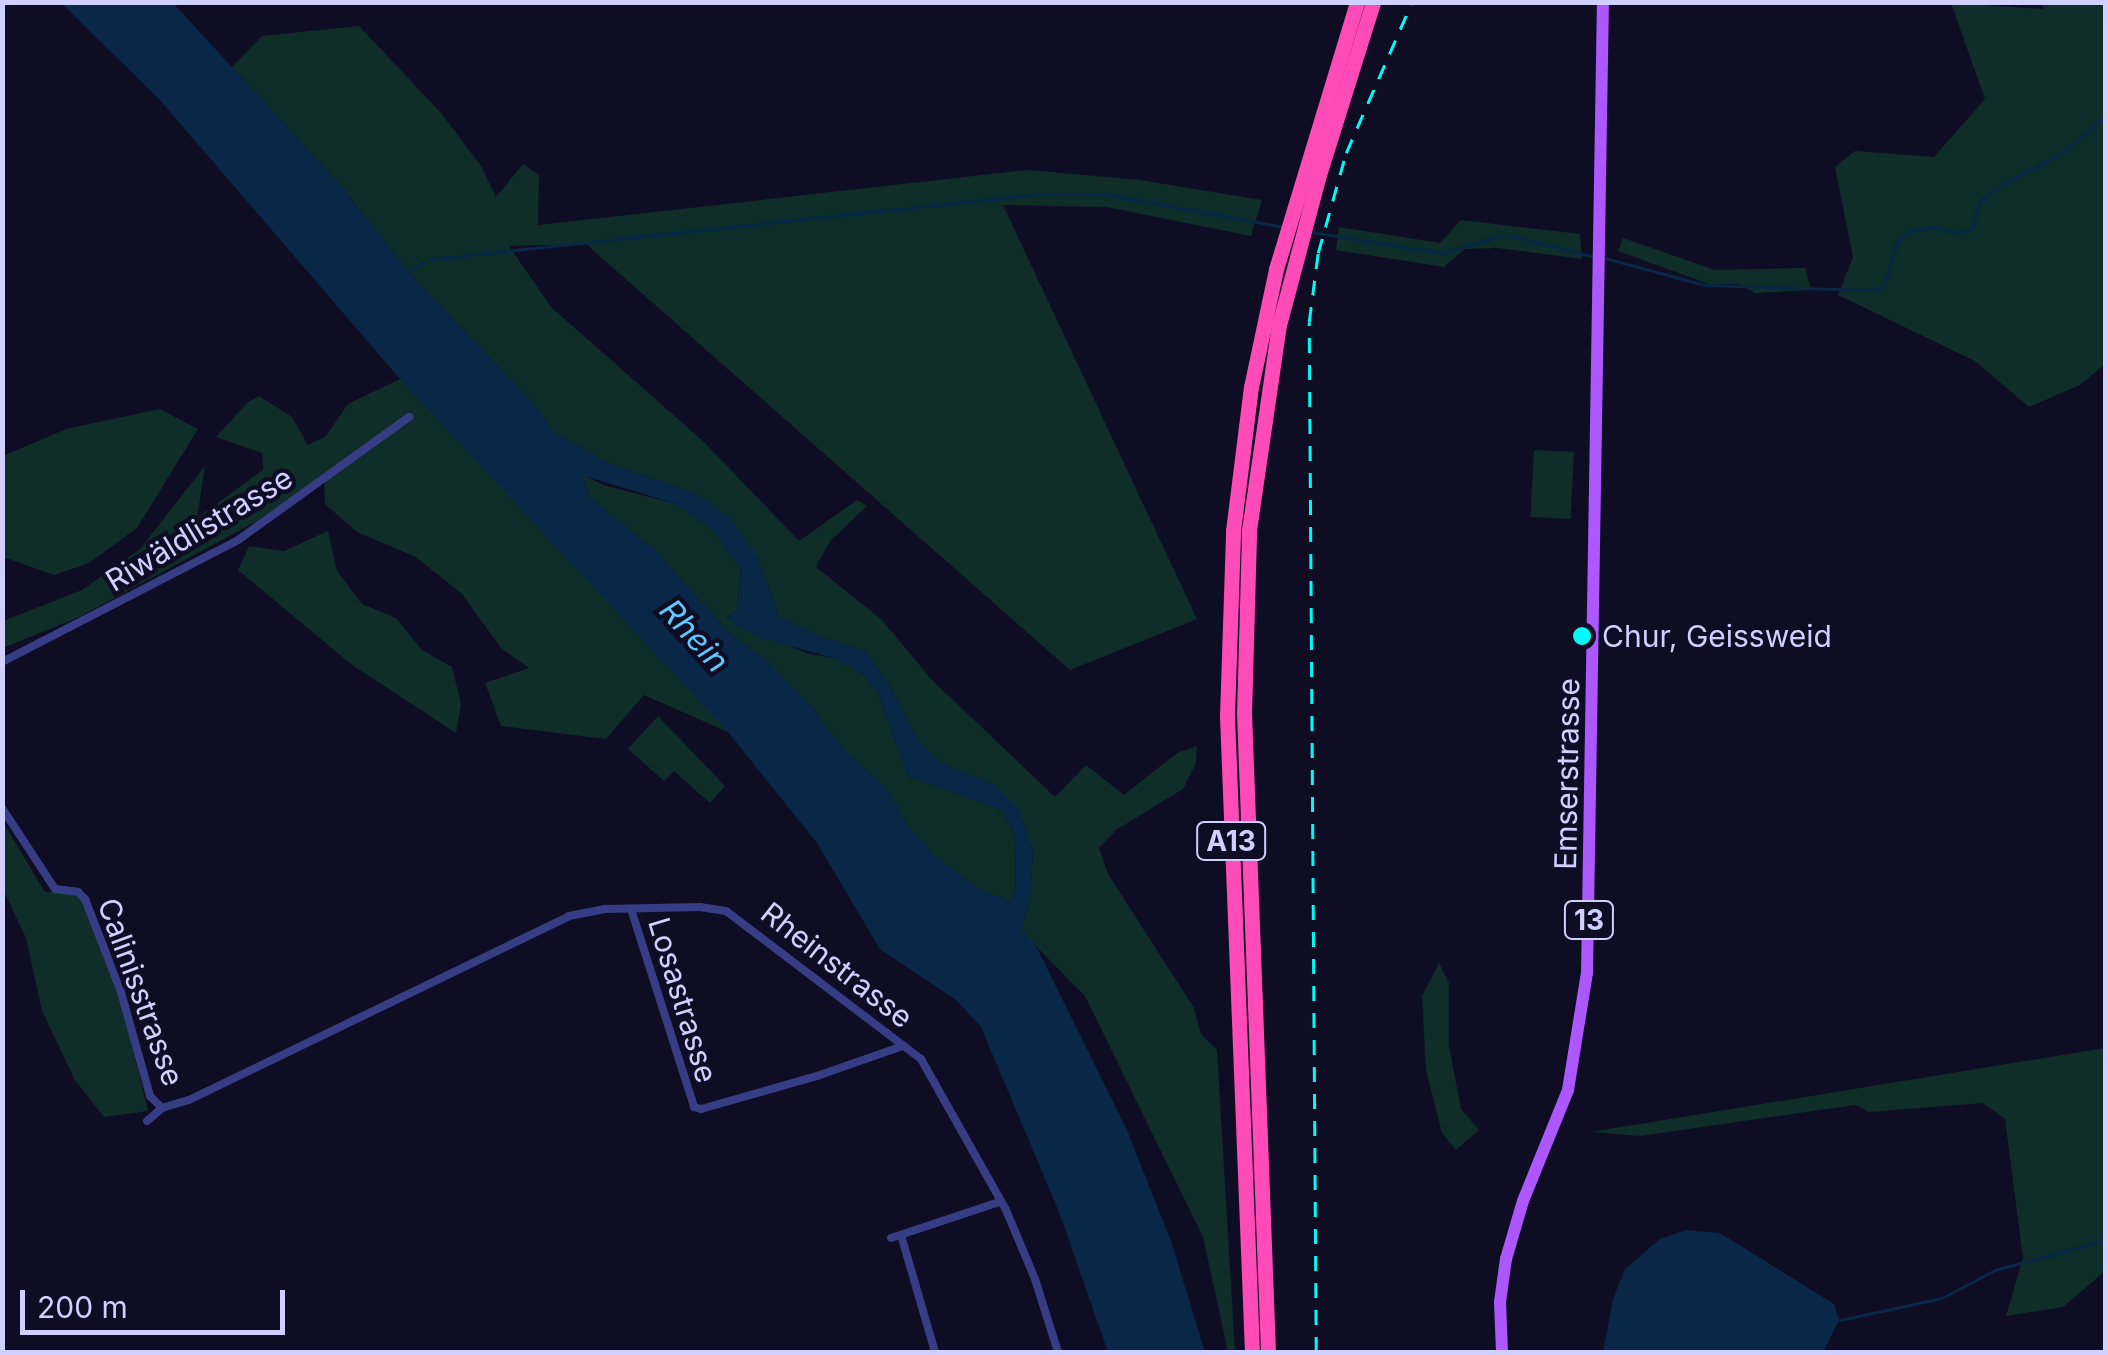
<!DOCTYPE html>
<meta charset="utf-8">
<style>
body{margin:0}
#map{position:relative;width:2108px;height:1355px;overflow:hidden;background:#0e0d24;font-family:Inter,sans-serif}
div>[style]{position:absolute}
.green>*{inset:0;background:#102e29;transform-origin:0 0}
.water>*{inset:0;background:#092747}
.stream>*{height:2.5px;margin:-1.25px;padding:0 1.25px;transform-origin:1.25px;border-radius:1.25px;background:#092747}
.minor>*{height:8px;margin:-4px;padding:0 4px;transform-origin:4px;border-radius:4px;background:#363d85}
.primary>*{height:12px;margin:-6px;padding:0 6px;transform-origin:6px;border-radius:6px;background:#ac57ff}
.motorway>*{height:15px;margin:-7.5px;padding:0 7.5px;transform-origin:7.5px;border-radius:7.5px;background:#ff4bb7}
.rail>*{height:2.5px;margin-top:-1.25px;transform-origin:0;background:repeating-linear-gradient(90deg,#00fbf6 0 15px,transparent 0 27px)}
.dots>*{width:28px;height:28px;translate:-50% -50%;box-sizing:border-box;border:5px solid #0e0d24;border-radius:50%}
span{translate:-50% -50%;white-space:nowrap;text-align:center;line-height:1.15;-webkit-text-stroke:9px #0e0d24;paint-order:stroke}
.shield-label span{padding:2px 8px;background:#0e0d24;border:2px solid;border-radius:8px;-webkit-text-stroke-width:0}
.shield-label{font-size:28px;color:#d0d0ff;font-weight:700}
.street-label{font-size:30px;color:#d0d0ff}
.poi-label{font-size:30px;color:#d0d0ff}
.left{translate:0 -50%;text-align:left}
.water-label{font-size:32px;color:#5ec8ff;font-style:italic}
.frame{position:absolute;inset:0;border:5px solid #d0d0ff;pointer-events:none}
.scale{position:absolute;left:20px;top:1290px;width:265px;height:45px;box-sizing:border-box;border:5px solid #d0d0ff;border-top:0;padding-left:12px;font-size:30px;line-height:35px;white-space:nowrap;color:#d0d0ff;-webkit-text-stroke:8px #0e0d24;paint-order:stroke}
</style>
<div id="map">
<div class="green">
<i style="clip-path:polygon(1951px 3px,2043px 9px,2044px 3px,2105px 3px,2105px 364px,2080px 385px,2029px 407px,1975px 361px,1838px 295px,1853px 257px,1835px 167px,1855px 151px,1934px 157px,1985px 99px)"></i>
<i style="clip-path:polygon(359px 26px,441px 113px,481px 166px,496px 197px,523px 164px,539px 175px,538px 225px,1028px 170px,1140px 180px,1262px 200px,1251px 236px,1107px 207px,1003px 205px,1197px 619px,1070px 670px,586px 244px,509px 246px,551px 307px,704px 442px,799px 541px,857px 500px,867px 506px,830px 541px,816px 567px,882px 620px,932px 680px,1055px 797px,1086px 765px,1124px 795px,1177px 753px,1197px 746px,1196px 763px,1183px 789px,1116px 830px,1099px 848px,1108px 874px,1194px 1008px,1201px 1034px,1217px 1050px,1235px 1352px,1228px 1352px,1203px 1237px,1085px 996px,1021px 931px,1030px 900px,1033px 851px,995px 785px,941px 763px,920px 743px,887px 681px,864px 650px,824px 638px,779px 616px,757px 556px,699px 495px,606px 462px,553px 432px,535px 405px,412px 276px,336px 180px,232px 67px,262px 36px)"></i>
<i style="clip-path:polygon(1461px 220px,1580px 234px,1582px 259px,1498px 248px,1465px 249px,1444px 267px,1336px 250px,1339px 227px,1440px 243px)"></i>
<i style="clip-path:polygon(1623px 238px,1715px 270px,1805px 268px,1811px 290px,1755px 293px,1739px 284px,1709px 284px,1618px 251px)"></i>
<i style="clip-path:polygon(400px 379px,640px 633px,728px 732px,644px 695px,606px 739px,501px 726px,485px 683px,529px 668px,501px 648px,462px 594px,416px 557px,357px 532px,325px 504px,324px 478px,255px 522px,79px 617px,3px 648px,3px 621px,82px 590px,140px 549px,205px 466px,197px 518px,263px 470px,262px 453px,216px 437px,248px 402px,259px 396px,292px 417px,308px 445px,326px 436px,348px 404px)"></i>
<i style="clip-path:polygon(160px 409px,198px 429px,137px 528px,89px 563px,54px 575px,3px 557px,3px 456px,66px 429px)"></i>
<i style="left:1534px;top:450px;width:40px;height:67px;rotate:3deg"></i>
<i style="clip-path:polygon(582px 474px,603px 485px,676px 504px,714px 531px,741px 570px,737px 610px,726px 618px,806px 653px,833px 658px,863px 674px,878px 694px,908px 776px,1002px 810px,1016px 837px,1015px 890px,1010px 901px,980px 890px,935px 856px,908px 826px,887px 789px,844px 750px,811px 706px,765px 659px,729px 633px,656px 551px,590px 498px)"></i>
<i style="clip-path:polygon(328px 531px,337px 571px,362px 604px,396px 618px,422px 650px,452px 667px,461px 704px,456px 733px,352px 665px,238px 570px,249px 546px,284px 551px)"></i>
<i style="clip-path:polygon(658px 716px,725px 786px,710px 803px,674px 771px,664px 781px,628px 749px)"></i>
<i style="clip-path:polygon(2px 821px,45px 892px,80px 894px,94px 915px,109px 949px,148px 1111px,104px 1117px,75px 1080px,42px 1011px,26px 938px,3px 889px)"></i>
<i style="clip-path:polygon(1439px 963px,1449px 983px,1449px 1046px,1461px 1109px,1479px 1130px,1456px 1150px,1442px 1133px,1426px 1070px,1422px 996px)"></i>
<i style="clip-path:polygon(2105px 1048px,2105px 1271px,2063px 1307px,2006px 1316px,2023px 1258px,2005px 1119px,1983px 1103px,1869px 1112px,1855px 1105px,1640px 1136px,1591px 1132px)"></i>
</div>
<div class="water">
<i style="clip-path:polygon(evenodd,61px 3px,173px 3px,336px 180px,412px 276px,535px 405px,553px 432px,606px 462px,699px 495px,733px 521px,757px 556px,779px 616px,824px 638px,864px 650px,887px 681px,920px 743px,941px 763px,995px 785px,1019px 809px,1033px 851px,1030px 900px,1021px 931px,1036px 946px,1127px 1130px,1171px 1241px,1205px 1352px,1108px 1352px,1059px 1212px,981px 1027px,956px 1000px,880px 949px,817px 843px,728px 732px,400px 379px,159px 99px,61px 3px,582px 475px,676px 504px,714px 531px,741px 570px,737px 610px,726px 619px,758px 637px,833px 658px,863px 674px,878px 694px,908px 776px,1002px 810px,1016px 837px,1015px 890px,1010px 901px,980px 890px,935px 856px,908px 826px,887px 789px,844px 750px,811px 706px,765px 659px,729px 633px,656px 551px,590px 498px,582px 475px)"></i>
<i style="clip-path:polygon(1686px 1230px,1720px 1233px,1834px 1304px,1839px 1320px,1823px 1352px,1603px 1352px,1613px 1299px,1625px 1269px,1660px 1239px)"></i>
</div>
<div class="stream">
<i style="left:1312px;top:232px;width:133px;rotate:9.1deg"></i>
<i style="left:1443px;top:253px;width:55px;rotate:-16.8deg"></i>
<i style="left:1496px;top:237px;width:19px"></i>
<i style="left:1515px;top:237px;width:79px;rotate:13.9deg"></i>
<i style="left:1605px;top:258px;width:104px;rotate:15.1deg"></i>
<i style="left:1705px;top:285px;width:173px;rotate:1.7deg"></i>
<i style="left:1878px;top:290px;width:7px;rotate:-34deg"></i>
<i style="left:1884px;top:286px;width:45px;rotate:-73.2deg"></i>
<i style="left:1897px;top:243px;width:17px;rotate:-45deg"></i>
<i style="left:1909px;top:231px;width:25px;rotate:-9deg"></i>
<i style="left:1934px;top:227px;width:25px;rotate:14deg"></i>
<i style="left:1958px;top:233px;width:15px;rotate:-20deg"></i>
<i style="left:1972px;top:228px;width:26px;rotate:-74deg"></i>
<i style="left:1979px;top:203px;width:21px;rotate:-43deg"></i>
<i style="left:1994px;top:189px;width:79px;rotate:-27.9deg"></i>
<i style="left:2064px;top:152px;width:56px;rotate:-41.4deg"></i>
<i style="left:431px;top:259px;width:601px;rotate:-6.11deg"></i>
<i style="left:1029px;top:195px;width:81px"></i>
<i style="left:1110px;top:195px;width:177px;rotate:10.4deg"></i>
<i style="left:406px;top:273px;width:20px;rotate:-30deg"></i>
<i style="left:1840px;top:1320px;width:104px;rotate:-12.2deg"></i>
<i style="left:1942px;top:1298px;width:60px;rotate:-27.8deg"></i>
<i style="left:1995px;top:1270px;width:115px;rotate:-15.1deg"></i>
</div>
<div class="minor">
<i style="left:2px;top:662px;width:266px;rotate:-27.3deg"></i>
<i style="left:238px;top:540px;width:211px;rotate:-35.7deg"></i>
<i style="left:2px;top:808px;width:97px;rotate:56.8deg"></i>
<i style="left:55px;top:889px;width:23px;rotate:7deg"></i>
<i style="left:78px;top:892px;width:10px;rotate:45deg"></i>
<i style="left:85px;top:899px;width:100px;rotate:68.8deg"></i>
<i style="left:121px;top:992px;width:108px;rotate:74.4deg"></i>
<i style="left:150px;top:1096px;width:17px;rotate:45deg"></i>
<i style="left:631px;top:909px;width:208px;rotate:72.3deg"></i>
<i style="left:694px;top:1107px;width:7px;rotate:16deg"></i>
<i style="left:701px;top:1109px;width:121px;rotate:-15.9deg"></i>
<i style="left:817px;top:1076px;width:91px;rotate:-19.2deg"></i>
<i style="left:147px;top:1121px;width:20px;rotate:-41deg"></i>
<i style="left:162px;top:1108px;width:28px;rotate:-17deg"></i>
<i style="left:189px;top:1100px;width:422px;rotate:-25.8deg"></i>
<i style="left:569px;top:916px;width:38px;rotate:-11deg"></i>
<i style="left:606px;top:909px;width:94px;rotate:-1.2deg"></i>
<i style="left:700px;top:907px;width:26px;rotate:9deg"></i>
<i style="left:726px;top:911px;width:245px;rotate:37.2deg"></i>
<i style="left:921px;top:1059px;width:173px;rotate:60.6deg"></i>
<i style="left:1006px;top:1210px;width:75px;rotate:67.2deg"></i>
<i style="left:1035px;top:1279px;width:77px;rotate:72.5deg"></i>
<i style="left:901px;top:1235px;width:122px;rotate:73.8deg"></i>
<i style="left:891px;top:1238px;width:114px;rotate:-18.4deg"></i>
</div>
<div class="primary">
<i style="left:1502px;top:1352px;width:50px;rotate:-92.3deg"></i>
<i style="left:1500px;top:1302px;width:43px;rotate:-82.1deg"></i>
<i style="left:1506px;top:1259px;width:60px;rotate:-73.7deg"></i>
<i style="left:1523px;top:1201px;width:120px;rotate:-67.9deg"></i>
<i style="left:1568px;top:1090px;width:119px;rotate:-80.8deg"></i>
<i style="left:1587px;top:973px;width:971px;rotate:-89.06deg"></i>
</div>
<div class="motorway">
<i style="left:1252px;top:1352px;width:636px;rotate:-92.25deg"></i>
<i style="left:1227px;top:716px;width:185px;rotate:-88.1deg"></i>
<i style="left:1233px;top:531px;width:145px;rotate:-82.9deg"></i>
<i style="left:1251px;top:387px;width:121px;rotate:-78deg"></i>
<i style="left:1276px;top:269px;width:279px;rotate:-73.1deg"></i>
<i style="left:1268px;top:1352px;width:638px;rotate:-92.15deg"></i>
<i style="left:1244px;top:714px;width:184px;rotate:-88.4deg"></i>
<i style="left:1249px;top:530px;width:207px;rotate:-81.7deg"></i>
<i style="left:1279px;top:325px;width:152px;rotate:-75.1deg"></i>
<i style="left:1318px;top:178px;width:184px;rotate:-72.6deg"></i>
</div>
<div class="rail">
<i style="left:1316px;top:1352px;width:1030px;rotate:-90.39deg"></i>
<i style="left:1309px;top:322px;width:70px;rotate:-82.6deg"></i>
<i style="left:1318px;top:253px;width:104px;rotate:-74.4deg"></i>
<i style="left:1346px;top:153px;width:165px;rotate:-66.4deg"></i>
</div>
<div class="dots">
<i style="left:1582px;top:636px;background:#00fbf6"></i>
</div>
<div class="shield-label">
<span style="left:1231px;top:841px">A13</span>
<span style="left:1589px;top:920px">13</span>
</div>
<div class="street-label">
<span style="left:199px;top:529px;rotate:-31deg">Riwäldlistrasse</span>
<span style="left:1567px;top:774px;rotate:-89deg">Emserstrasse</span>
<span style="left:837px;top:965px;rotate:38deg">Rheinstrasse</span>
<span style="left:141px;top:992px;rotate:70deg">Calinisstrasse</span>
<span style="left:683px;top:1000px;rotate:73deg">Losastrasse</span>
</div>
<div class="poi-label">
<span class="left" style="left:1602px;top:636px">Chur, Geissweid</span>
</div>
<div class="water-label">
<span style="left:694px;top:636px;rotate:48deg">Rhein</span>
</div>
<div class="frame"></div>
<div class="scale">200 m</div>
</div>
